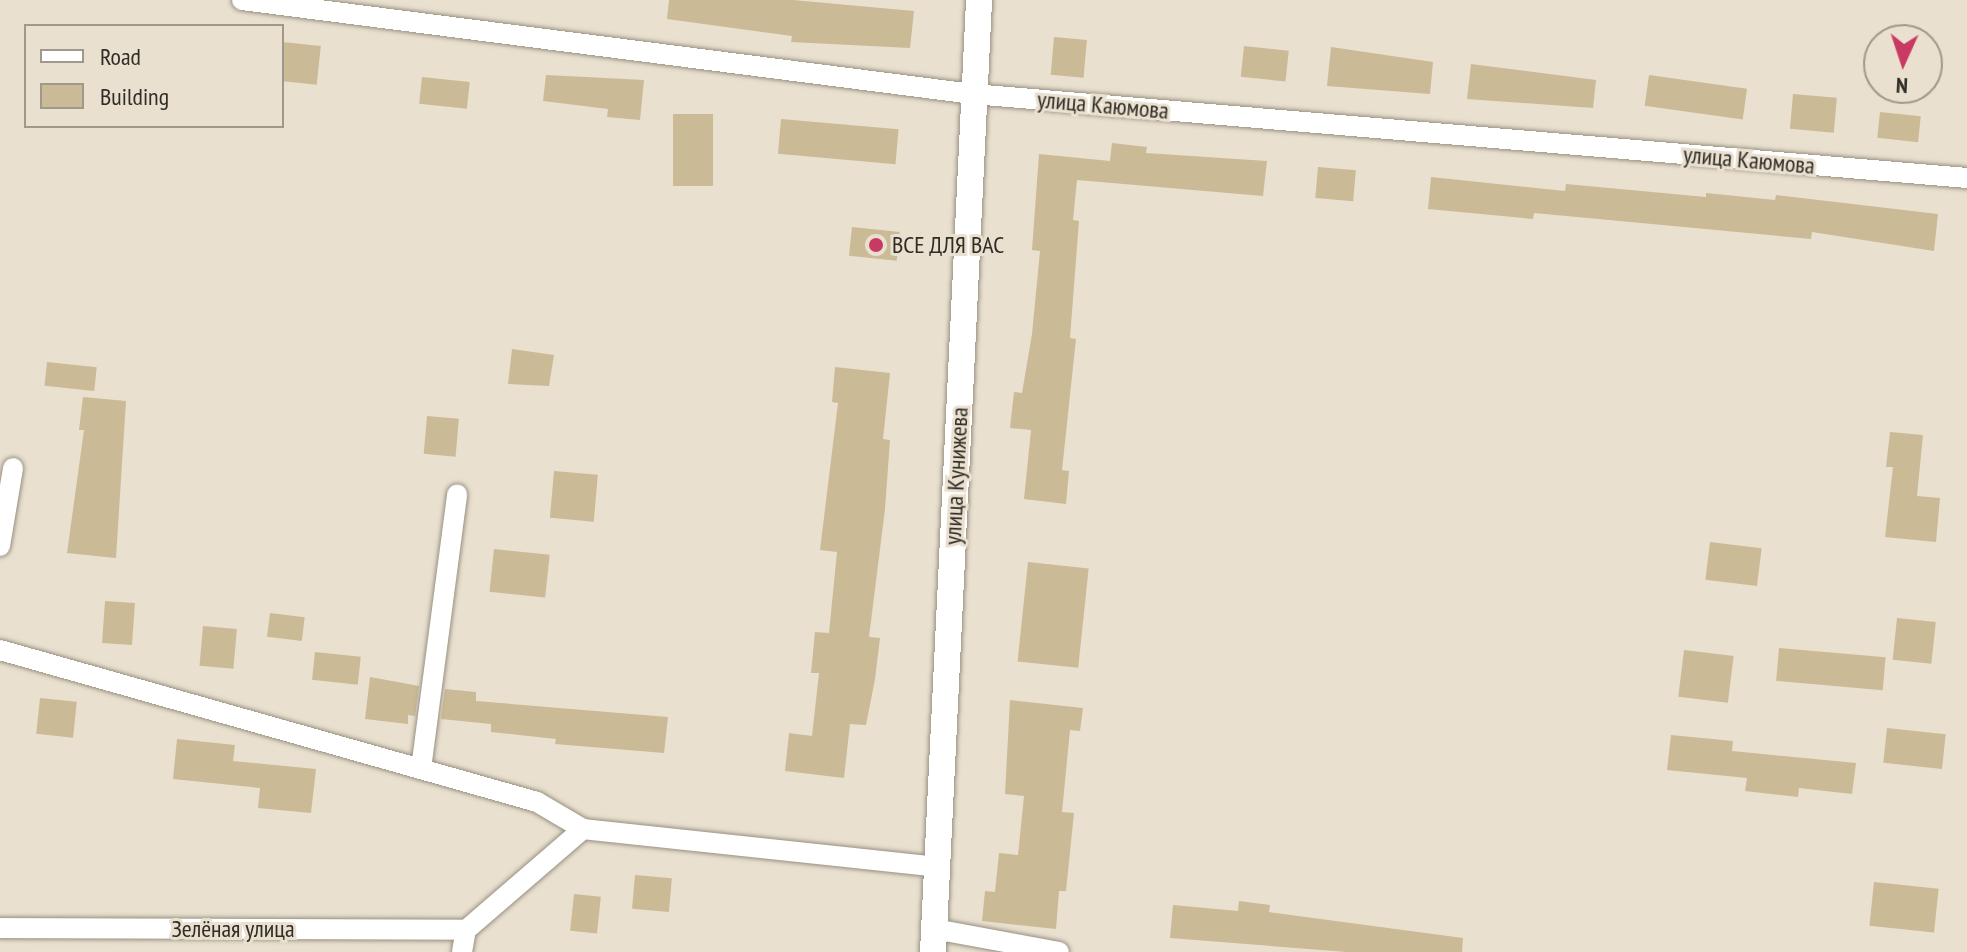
<!DOCTYPE html>
<meta charset="utf-8">
<style>
body{margin:0}
#map{position:relative;width:1967px;height:952px;overflow:hidden;background:#e9e0cf;font-family:"PT Sans Narrow",sans-serif}
div>[style]{position:absolute}
.building>*{inset:0;background:#cbba96;transform-origin:0 0}
.roads{filter:drop-shadow(0 0 2px #989080) drop-shadow(0 0 2px #989080)}
.minor>*{height:20px;margin:-10px;padding:0 10px;transform-origin:10px;border-radius:10px;background:#fff}
.tertiary>*{height:26px;margin:-13px;padding:0 13px;transform-origin:13px;border-radius:13px;background:#fff}
.dots>*{width:22px;height:22px;translate:-50% -50%;box-sizing:border-box;border:4px solid #e9e0cf;border-radius:50%}
span{translate:-50% -50%;white-space:nowrap;text-align:center;line-height:1.15;-webkit-text-stroke:6px #e9e0cf;paint-order:stroke}
.street-label{font-size:24px;color:#302c26}
.poi-label{font-size:24px;color:#302c26}
.left{translate:0 -50%;text-align:left}
.legend{position:absolute;left:24px;top:24px;width:260px;height:104px;box-sizing:border-box;background:#e9e0cf;border:2px solid #9f988b;margin:0;padding:10px 14px;list-style:none;font-size:24px;color:#302c26}
.legend li{display:flex;align-items:center;gap:16px;height:40px}
.legend b{width:40px;border:2px solid #9f988b}
.north{position:absolute;left:1863px;top:24px;width:80px;height:80px;box-sizing:border-box;background:#e9e0cf;border:2px solid #9f988b;border-radius:50%;rotate:183deg;font-size:22px;font-weight:700;line-height:32px;text-align:center;color:#302c26}
.north::after{content:'';display:block;margin:auto;width:28px;height:36px;background:#c93a62;clip-path:polygon(50% 0,100% 100%,50% 72%,0 100%)}
</style>
<div id="map">
<div class="building">
<i style="clip-path:polygon(669px 0,793px 0,914px 11px,910px 48px,791px 42px,792px 36px,667px 19px)"></i>
<i style="left:1054px;top:37px;width:33px;height:38px;rotate:5deg"></i>
<i style="left:282px;top:42px;width:39px;height:39px;rotate:6deg"></i>
<i style="left:1244px;top:46px;width:45px;height:31px;rotate:6deg"></i>
<i style="clip-path:polygon(1331px 47px,1433px 62px,1430px 94px,1327px 86px)"></i>
<i style="clip-path:polygon(1471px 64px,1596px 80px,1593px 108px,1467px 99px)"></i>
<i style="clip-path:polygon(546px 75px,644px 80px,640px 120px,607px 117px,608px 109px,543px 101px)"></i>
<i style="left:1649px;top:75px;width:99px;height:31px;rotate:8deg"></i>
<i style="left:422px;top:77px;width:48px;height:27px;rotate:6deg"></i>
<i style="left:1793px;top:94px;width:44px;height:35px;rotate:5deg"></i>
<i style="left:1880px;top:112px;width:41px;height:26px;rotate:6deg"></i>
<i style="left:673px;top:114px;width:40px;height:72px"></i>
<i style="left:781px;top:119px;width:118px;height:35px;rotate:5deg"></i>
<i style="clip-path:polygon(1112px 143px,1147px 147px,1146px 153px,1267px 161px,1263px 196px,1077px 180px,1073px 220px,1079px 221px,1070px 338px,1076px 339px,1062px 470px,1069px 471px,1066px 504px,1024px 499px,1031px 430px,1010px 428px,1014px 392px,1022px 393px,1032px 334px,1040px 251px,1032px 250px,1039px 154px,1110px 161px)"></i>
<i style="left:1318px;top:167px;width:38px;height:31px;rotate:5deg"></i>
<i style="clip-path:polygon(1431px 177px,1565px 191px,1566px 184px,1706px 197px,1706px 193px,1775px 200px,1776px 195px,1938px 214px,1934px 251px,1812px 232px,1811px 239px,1534px 213px,1533px 219px,1428px 209px)"></i>
<i style="left:852px;top:227px;width:48px;height:29px;rotate:6deg"></i>
<i style="clip-path:polygon(512px 349px,554px 355px,549px 386px,508px 384px)"></i>
<i style="left:47px;top:362px;width:50px;height:24px;rotate:6deg"></i>
<i style="clip-path:polygon(835px 367px,890px 373px,883px 439px,890px 440px,885px 509px,869px 637px,880px 638px,875px 679px,866px 725px,850px 724px,844px 778px,785px 771px,789px 733px,812px 736px,819px 673px,811px 673px,815px 632px,829px 633px,837px 552px,820px 550px,838px 403px,832px 402px)"></i>
<i style="clip-path:polygon(83px 397px,126px 401px,116px 558px,67px 553px,84px 430px,79px 430px)"></i>
<i style="left:427px;top:416px;width:32px;height:38px;rotate:5deg"></i>
<i style="clip-path:polygon(1890px 432px,1923px 435px,1917px 496px,1940px 498px,1936px 542px,1885px 537px,1893px 467px,1886px 467px)"></i>
<i style="left:554px;top:471px;width:44px;height:47px;rotate:5deg"></i>
<i style="left:1710px;top:542px;width:52px;height:38px;rotate:7deg"></i>
<i style="left:494px;top:549px;width:56px;height:43px;rotate:6deg"></i>
<i style="left:1028px;top:562px;width:61px;height:100px;rotate:6deg"></i>
<i style="left:105px;top:601px;width:30px;height:42px;rotate:4deg"></i>
<i style="left:270px;top:613px;width:35px;height:24px;rotate:7deg"></i>
<i style="left:1897px;top:618px;width:39px;height:42px;rotate:6deg"></i>
<i style="left:203px;top:626px;width:34px;height:40px;rotate:5deg"></i>
<i style="left:1779px;top:648px;width:107px;height:33px;rotate:5deg"></i>
<i style="left:1684px;top:650px;width:50px;height:47px;rotate:7deg"></i>
<i style="left:315px;top:652px;width:46px;height:28px;rotate:6deg"></i>
<i style="clip-path:polygon(370px 677px,419px 686px,415px 716px,408px 715px,408px 724px,365px 719px)"></i>
<i style="clip-path:polygon(445px 689px,476px 692px,476px 701px,668px 717px,664px 753px,555px 744px,556px 739px,491px 732px,491px 724px,441px 719px)"></i>
<i style="left:40px;top:698px;width:37px;height:36px;rotate:6deg"></i>
<i style="clip-path:polygon(1010px 700px,1083px 708px,1080px 731px,1070px 730px,1062px 812px,1074px 813px,1066px 891px,1059px 891px,1056px 929px,982px 921px,985px 891px,995px 892px,999px 853px,1018px 855px,1024px 796px,1005px 794px)"></i>
<i style="left:1887px;top:728px;width:59px;height:35px;rotate:6deg"></i>
<i style="clip-path:polygon(1671px 735px,1733px 741px,1732px 751px,1856px 763px,1852px 794px,1799px 788px,1798px 797px,1745px 791px,1747px 778px,1667px 770px)"></i>
<i style="clip-path:polygon(177px 739px,235px 745px,233px 761px,316px 769px,311px 813px,258px 808px,260px 788px,173px 779px)"></i>
<i style="left:635px;top:875px;width:37px;height:34px;rotate:5deg"></i>
<i style="left:1874px;top:882px;width:65px;height:44px;rotate:6deg"></i>
<i style="left:574px;top:894px;width:27px;height:37px;rotate:6deg"></i>
<i style="clip-path:polygon(1239px 901px,1270px 905px,1269px 912px,1463px 938px,1462px 952px,1347px 952px,1170px 938px,1173px 905px,1238px 911px)"></i>
</div>
<div class="roads">
<div class="minor">
<i style="left:242px;top:0;width:737px;rotate:7.33deg"></i>
<i style="left:973px;top:94px;width:998px;rotate:4.83deg"></i>
<i style="left:0;top:546px;width:79px;rotate:-80.5deg"></i>
<i style="left:0;top:650px;width:558px;rotate:15.8deg"></i>
<i style="left:537px;top:802px;width:53px;rotate:30.4deg"></i>
<i style="left:583px;top:829px;width:356px;rotate:6.1deg"></i>
<i style="left:421px;top:769px;width:277px;rotate:-82.5deg"></i>
<i style="left:0;top:928px;width:466px;rotate:0.2deg"></i>
<i style="left:934px;top:929px;width:127px;rotate:10.4deg"></i>
<i style="left:462px;top:952px;width:22px;rotate:-80deg"></i>
<i style="left:466px;top:930px;width:155px;rotate:-40.8deg"></i>
</div>
<div class="tertiary">
<i style="left:933px;top:952px;width:953px;rotate:-87.23deg"></i>
</div>
</div>
<div class="dots">
<i style="left:876px;top:245px;background:#c93a62"></i>
</div>
<div class="street-label">
<span style="left:1103px;top:105px;rotate:5deg">улица Каюмова</span>
<span style="left:1749px;top:160px;rotate:5deg">улица Каюмова</span>
<span style="left:956px;top:476px;rotate:-87deg">улица Кунижева</span>
<span style="left:233px;top:929px">Зелёная улица</span>
</div>
<div class="poi-label">
<span class="left" style="left:892px;top:245px">ВСЕ ДЛЯ ВАС</span>
</div>
<ul class="legend">
<li><b style="height:10px;background:#fff"></b>Road</li>
<li><b style="height:22px;background:#cbba96"></b>Building</li>
</ul>
<div class="north">N</div>
</div>
